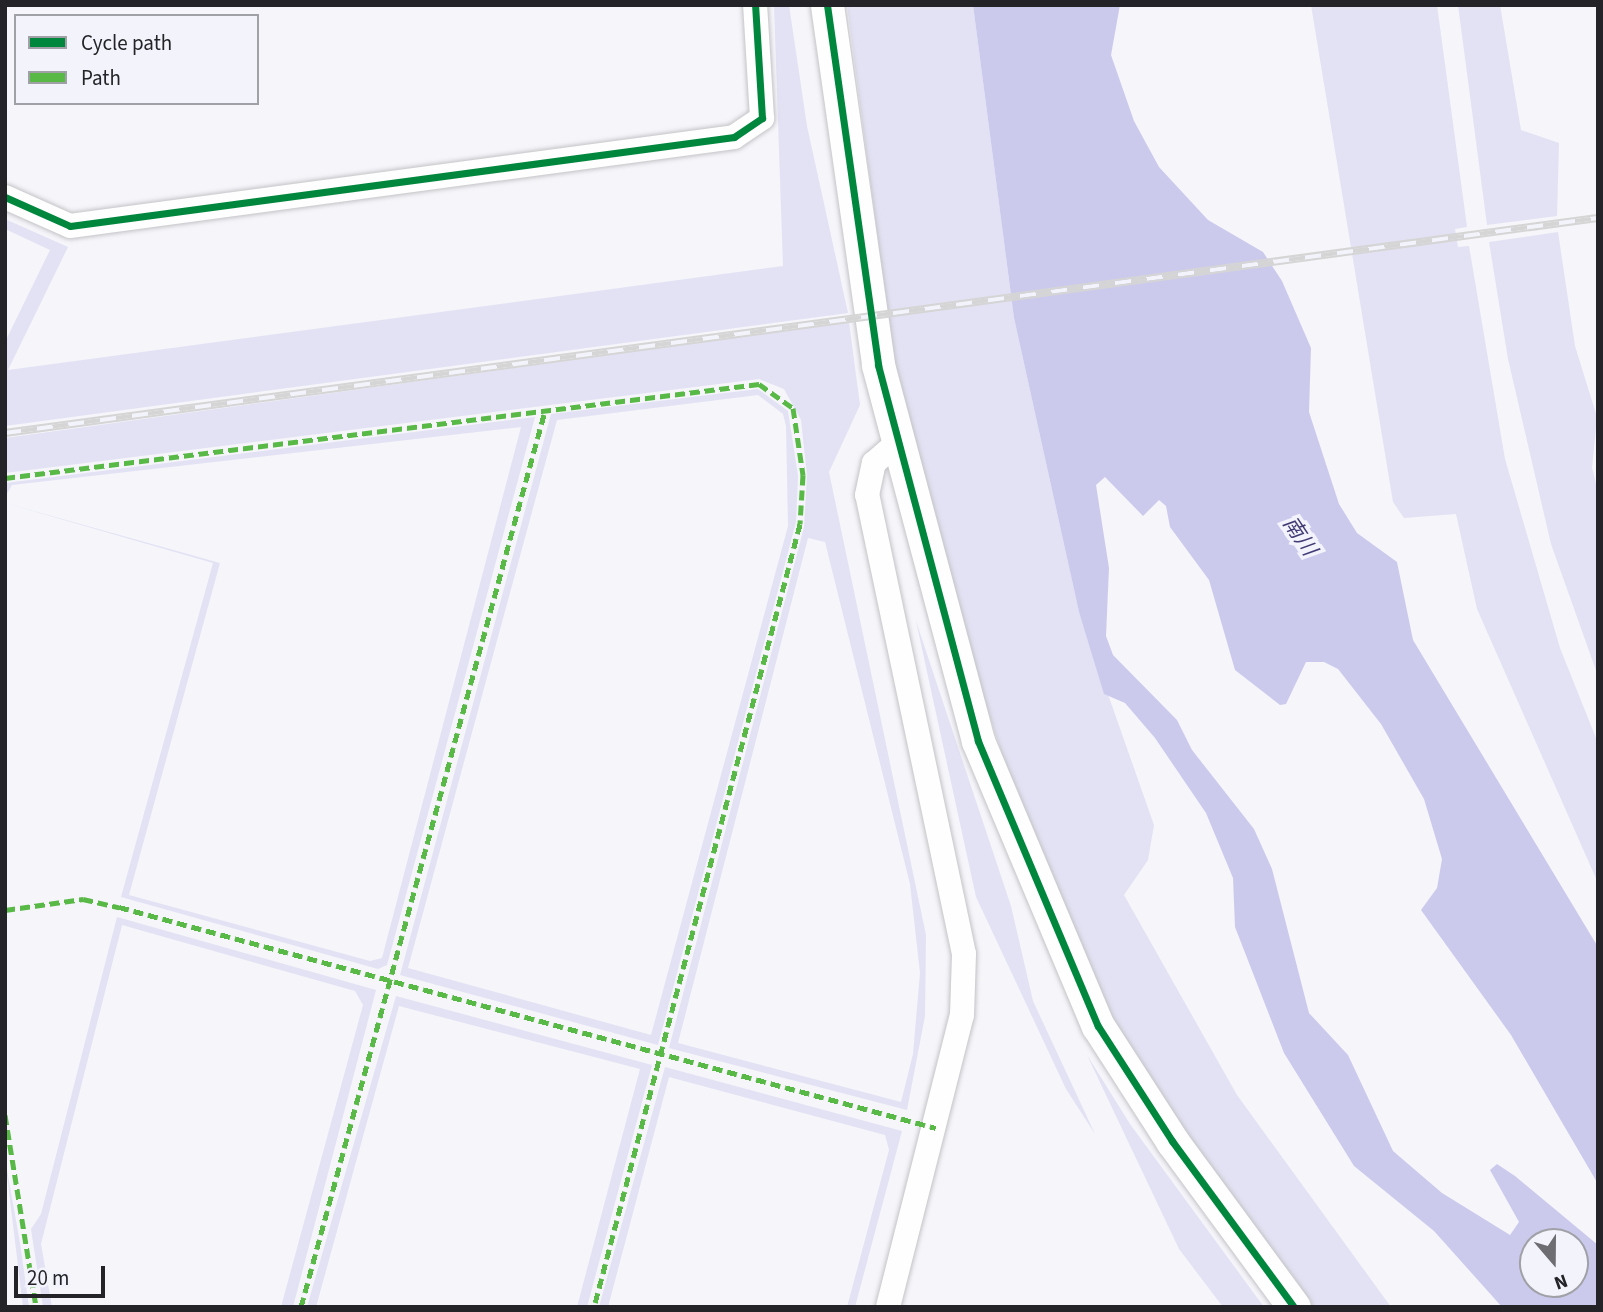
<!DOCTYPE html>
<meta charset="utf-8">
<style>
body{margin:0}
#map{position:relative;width:1603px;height:1312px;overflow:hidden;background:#f5f5fa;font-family:"Source Sans 3","Noto Sans JP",sans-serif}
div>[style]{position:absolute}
.green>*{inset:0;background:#e2e2f4}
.water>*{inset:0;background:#cbcaed}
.roads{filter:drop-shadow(0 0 2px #c4c4c7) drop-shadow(0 0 2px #c4c4c7)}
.street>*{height:24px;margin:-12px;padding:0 12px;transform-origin:12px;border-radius:12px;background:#fefefe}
.secondary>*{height:33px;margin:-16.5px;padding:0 16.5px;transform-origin:16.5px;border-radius:16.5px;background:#fefefe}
.rail>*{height:8px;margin-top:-4px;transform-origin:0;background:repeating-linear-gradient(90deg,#f3f3fc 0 16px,#d5d5d5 0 32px);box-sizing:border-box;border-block:2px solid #d5d5d5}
.quiet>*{height:5px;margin-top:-2.5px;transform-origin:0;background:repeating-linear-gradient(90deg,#58b947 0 10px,transparent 0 15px)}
.cycleway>*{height:7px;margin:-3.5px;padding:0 3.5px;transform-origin:3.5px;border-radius:3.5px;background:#00873e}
span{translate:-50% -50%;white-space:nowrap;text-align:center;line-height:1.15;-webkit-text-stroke:7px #f3f3fc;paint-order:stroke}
.water-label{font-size:21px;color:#423c76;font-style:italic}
.frame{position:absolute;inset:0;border:7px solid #242428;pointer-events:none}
.legend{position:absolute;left:14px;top:14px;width:245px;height:91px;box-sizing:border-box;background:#f3f3fc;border:2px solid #a0a0a7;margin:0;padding:9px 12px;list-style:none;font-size:21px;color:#242428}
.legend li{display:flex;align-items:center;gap:14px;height:35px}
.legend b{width:35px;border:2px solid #a0a0a7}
.north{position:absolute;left:1519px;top:1228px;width:70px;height:70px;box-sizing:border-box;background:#f3f3fc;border:2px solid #a0a0a7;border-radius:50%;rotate:160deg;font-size:19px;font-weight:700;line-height:28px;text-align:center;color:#242428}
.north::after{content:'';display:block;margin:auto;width:24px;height:32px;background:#6d6d72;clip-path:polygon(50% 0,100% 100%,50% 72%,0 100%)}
.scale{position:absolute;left:14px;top:1266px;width:91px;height:32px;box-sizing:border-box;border:4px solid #242428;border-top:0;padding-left:9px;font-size:21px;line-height:24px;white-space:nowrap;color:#242428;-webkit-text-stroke:5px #f3f3fc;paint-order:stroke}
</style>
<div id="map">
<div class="green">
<i style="clip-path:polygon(774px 5px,789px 5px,807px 126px,848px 313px,5px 426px,5px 342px,50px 250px,5px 229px,5px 219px,68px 247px,8px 370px,783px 266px)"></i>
<i style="clip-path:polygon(847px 5px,973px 5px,1014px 318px,1079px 612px,1154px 825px,1148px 860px,1124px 895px,1237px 1095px,1391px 1307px,1313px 1307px,1186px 1133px,1113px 1018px,1023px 817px,971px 660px,894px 362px)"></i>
<i style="clip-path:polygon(1311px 5px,1437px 5px,1467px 227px,1455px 229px,1458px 247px,1469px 246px,1505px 459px,1560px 648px,1598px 743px,1598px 883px,1477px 609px,1456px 514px,1404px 518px,1393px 502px)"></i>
<i style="clip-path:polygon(1458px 5px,1500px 5px,1521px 130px,1559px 143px,1557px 216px,1487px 225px)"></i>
<i style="clip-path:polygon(1558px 232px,1575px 346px,1597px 417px,1592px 468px,1598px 491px,1598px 676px,1551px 544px,1508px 359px,1489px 242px)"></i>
<i style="clip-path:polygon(evenodd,849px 322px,860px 405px,829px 472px,926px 935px,925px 1016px,907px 1110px,669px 1048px,804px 527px,807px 475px,801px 420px,784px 389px,759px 379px,5px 473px,5px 438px,849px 322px,808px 538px,825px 542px,910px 884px,920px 973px,913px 1054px,901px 1102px,678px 1043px,808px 538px)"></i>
<i style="clip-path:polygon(evenodd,758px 389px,788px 411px,798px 476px,796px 522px,658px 1045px,400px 975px,551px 414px,758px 389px,758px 395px,783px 414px,786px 426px,788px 526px,651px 1035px,408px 968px,557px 420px,758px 395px)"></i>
<i style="clip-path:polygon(535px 417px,387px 965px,378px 969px,121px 897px,213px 563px,5px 503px,220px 563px,129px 895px,370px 961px,382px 958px,521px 427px,12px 485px,5px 497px,5px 483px)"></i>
<i style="clip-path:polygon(916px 621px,1011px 906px,1033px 1001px,1095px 1134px,1066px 1089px,976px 897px)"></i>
<i style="clip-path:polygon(117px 917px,376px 990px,293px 1307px,281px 1307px,363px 1005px,355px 991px,122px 925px,41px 1244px,52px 1307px,43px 1307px,31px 1229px,41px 1214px)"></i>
<i style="clip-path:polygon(396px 996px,652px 1065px,587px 1307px,577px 1307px,640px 1069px,399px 1006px,316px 1307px,307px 1307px)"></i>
<i style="clip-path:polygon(1087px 1055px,1130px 1124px,1264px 1307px,1223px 1307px,1179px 1249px)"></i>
<i style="clip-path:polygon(665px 1067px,902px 1131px,855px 1307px,847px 1307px,889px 1150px,885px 1135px,669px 1077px,608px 1307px,599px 1307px)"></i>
<i style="clip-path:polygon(5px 1159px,20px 1243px,29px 1307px,23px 1307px)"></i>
</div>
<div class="water">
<i style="clip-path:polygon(evenodd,973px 5px,1120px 5px,1111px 55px,1134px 121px,1159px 167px,1208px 220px,1263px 252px,1282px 281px,1311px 348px,1309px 412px,1339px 504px,1357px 533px,1397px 562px,1413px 640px,1598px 947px,1598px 1184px,1511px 1035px,1421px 910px,1437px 888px,1442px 859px,1424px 799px,1381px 724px,1338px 669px,1324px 662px,1306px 662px,1286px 704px,1280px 705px,1235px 670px,1209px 580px,1170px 527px,1166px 506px,1159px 500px,1143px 516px,1105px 477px,1096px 485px,1109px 568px,1106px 636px,1113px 655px,1177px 720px,1192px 750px,1254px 829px,1272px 869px,1309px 1013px,1348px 1055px,1393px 1151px,1442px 1193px,1510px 1235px,1519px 1222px,1490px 1170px,1497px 1164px,1515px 1176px,1598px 1245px,1598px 1307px,1502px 1307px,1434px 1231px,1354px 1166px,1284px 1053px,1235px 927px,1233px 878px,1206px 813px,1155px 738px,1125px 703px,1104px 694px,1079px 612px,1014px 318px,973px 5px,1533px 1242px,1575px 1242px,1575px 1284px,1533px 1284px,1533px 1242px)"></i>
</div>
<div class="roads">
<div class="street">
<i style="left:5px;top:197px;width:71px;rotate:24deg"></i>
<i style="left:70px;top:226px;width:670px;rotate:-7.63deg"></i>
<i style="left:734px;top:137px;width:34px;rotate:-34deg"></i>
<i style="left:762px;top:118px;width:113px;rotate:-93.5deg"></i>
<i style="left:888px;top:1307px;width:301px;rotate:-75.8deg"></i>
<i style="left:962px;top:1015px;width:61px;rotate:-88.1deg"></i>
<i style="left:964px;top:954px;width:469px;rotate:-101.9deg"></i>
<i style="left:867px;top:495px;width:33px;rotate:-78deg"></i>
<i style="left:874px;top:463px;width:30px;rotate:-41deg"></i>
</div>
<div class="secondary">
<i style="left:827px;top:5px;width:364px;rotate:81.9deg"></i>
<i style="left:878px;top:365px;width:389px;rotate:75.1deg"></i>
<i style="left:978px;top:741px;width:309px;rotate:67.2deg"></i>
<i style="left:1098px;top:1026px;width:137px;rotate:57.2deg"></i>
<i style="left:1172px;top:1141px;width:206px;rotate:53.7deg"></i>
</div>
</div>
<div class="rail">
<i style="left:5px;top:433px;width:1607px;rotate:-7.69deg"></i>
</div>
<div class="quiet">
<i style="left:5px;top:478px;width:760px;rotate:-7.11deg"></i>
<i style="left:759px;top:384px;width:42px;rotate:35.2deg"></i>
<i style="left:793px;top:408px;width:68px;rotate:81.5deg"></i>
<i style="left:803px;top:475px;width:49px;rotate:93.5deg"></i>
<i style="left:800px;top:524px;width:810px;rotate:104.74deg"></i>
<i style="left:5px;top:910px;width:79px;rotate:-8deg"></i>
<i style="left:83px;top:899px;width:37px;rotate:13deg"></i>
<i style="left:119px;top:907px;width:846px;rotate:15.14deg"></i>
<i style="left:5px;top:1115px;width:194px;rotate:80.8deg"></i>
<i style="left:301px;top:1307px;width:929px;rotate:-74.77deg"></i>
</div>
<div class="cycleway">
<i style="left:827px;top:5px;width:364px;rotate:81.9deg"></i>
<i style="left:878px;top:365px;width:389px;rotate:75.1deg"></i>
<i style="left:978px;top:741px;width:309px;rotate:67.2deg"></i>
<i style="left:1098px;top:1026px;width:137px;rotate:57.2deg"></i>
<i style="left:1172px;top:1141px;width:206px;rotate:53.7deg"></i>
<i style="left:5px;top:197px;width:71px;rotate:24deg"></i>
<i style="left:70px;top:226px;width:670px;rotate:-7.63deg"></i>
<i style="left:734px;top:137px;width:34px;rotate:-34deg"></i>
<i style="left:762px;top:118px;width:113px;rotate:-93.5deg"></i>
</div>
<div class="water-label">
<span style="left:1300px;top:536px;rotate:56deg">南川</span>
</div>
<div class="frame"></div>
<ul class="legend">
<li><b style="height:9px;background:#00873e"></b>Cycle path</li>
<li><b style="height:9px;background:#58b947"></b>Path</li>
</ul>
<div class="north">N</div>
<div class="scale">20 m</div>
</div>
